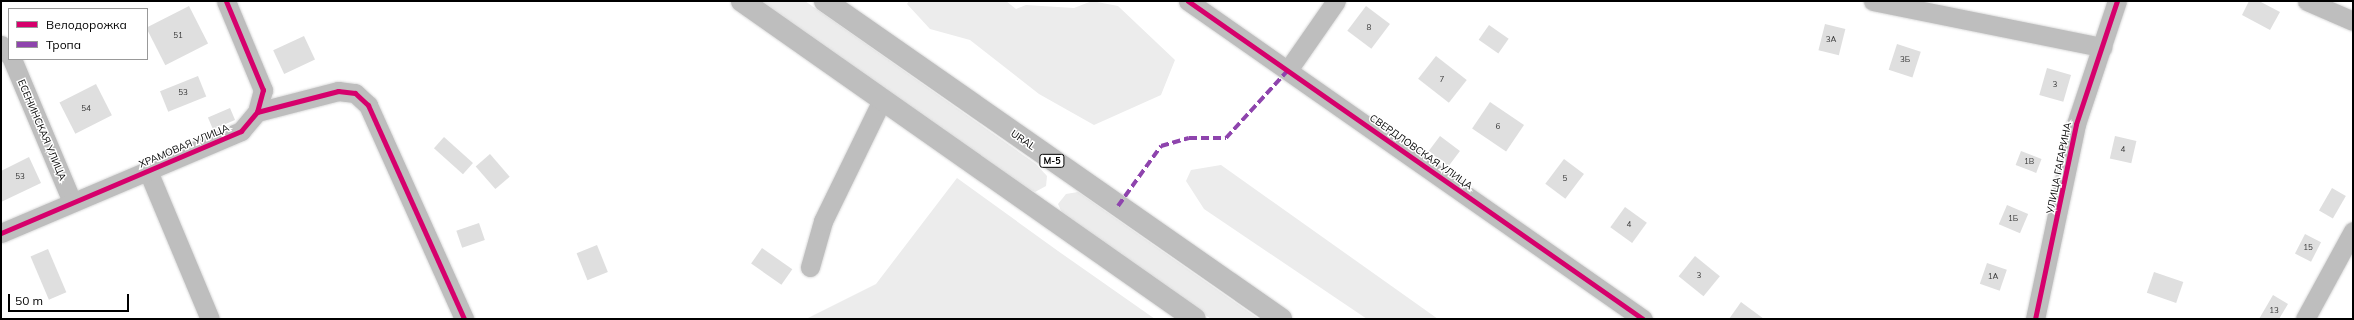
<!DOCTYPE html>
<meta charset="utf-8">
<style>
body{margin:0}
#map{position:relative;width:2354px;height:320px;overflow:hidden;background:#fff;font-family:Mulish,sans-serif}
div>[style]{position:absolute}
.green>*{inset:0;background:#ececec}
.building>*{inset:0;background:#dfdfdf;transform-origin:0 0}
.roads{filter:drop-shadow(0 0 1px #dbdbdb) drop-shadow(0 0 1px #dbdbdb)}
.minor>*{height:19px;margin:-9.5px;padding:0 9.5px;transform-origin:9.5px;border-radius:9.5px;background:#bebebe}
.major>*{height:22px;margin:-11px;padding:0 11px;transform-origin:11px;border-radius:11px;background:#bebebe}
.quiet>*{height:4px;margin-top:-2px;transform-origin:0;background:repeating-linear-gradient(90deg,#8e44ad 0 8px,transparent 0 12px)}
.cycleway>*{height:5px;margin:-2.5px;padding:0 2.5px;transform-origin:2.5px;border-radius:2.5px;background:#d6006c}
span{translate:-50% -50%;white-space:nowrap;text-align:center;line-height:1.15;-webkit-text-stroke:3px #fff;paint-order:stroke}
.number-label{font-size:8px;color:#383838}
.number-label span{-webkit-text-stroke-width:0}
.shield-label span{padding:1px 3px;background:#fff;border:1px solid;border-radius:3px;-webkit-text-stroke-width:0}
.shield-label{font-size:9px;color:#000;font-weight:700}
.street-label{font-size:10px;color:#000}
.frame{position:absolute;inset:0;border:2px solid #000;pointer-events:none}
.legend{position:absolute;left:8px;top:8px;width:140px;height:52px;box-sizing:border-box;background:#fff;border:1px solid #999;margin:0;padding:5px 7px;list-style:none;font-size:12px;color:#000}
.legend li{display:flex;align-items:center;gap:8px;height:20px}
.legend b{width:20px;border:1px solid #999}
.scale{position:absolute;left:8px;top:294px;width:121px;height:18px;box-sizing:border-box;border:2px solid #000;border-top:0;padding-left:5px;font-size:12px;line-height:14px;white-space:nowrap;color:#000;-webkit-text-stroke:3px #fff;paint-order:stroke}
</style>
<div id="map">
<div class="green">
<i style="clip-path:polygon(760px 1px,805px 1px,1036px 164px,1047px 176px,1046px 186px,1035px 192px,1020px 185px)"></i>
<i style="clip-path:polygon(909px 1px,1006px 1px,1016px 9px,1026px 5px,1074px 8px,1092px 1px,1118px 6px,1175px 60px,1161px 95px,1094px 125px,1039px 94px,970px 40px,930px 29px,907px 4px)"></i>
<i style="clip-path:polygon(1221px 165px,1438px 319px,1367px 319px,1204px 209px,1186px 181px,1191px 170px)"></i>
<i style="clip-path:polygon(957px 178px,1058px 251px,1155px 319px,806px 319px,876px 284px)"></i>
<i style="clip-path:polygon(1078px 192px,1259px 319px,1211px 319px,1063px 215px,1058px 204px,1066px 194px)"></i>
</div>
<div class="building">
<i style="clip-path:polygon(2249px 1px,2259px 1px,2280px 12px,2270px 30px,2242px 15px)"></i>
<i style="left:189px;top:6px;width:42px;height:48px;rotate:63deg"></i>
<i style="left:1366px;top:6px;width:30px;height:31px;rotate:37deg"></i>
<i style="left:1825px;top:24px;width:21px;height:27px;rotate:14deg"></i>
<i style="left:1489px;top:25px;width:24px;height:18px;rotate:35deg"></i>
<i style="left:304px;top:36px;width:26px;height:34px;rotate:65deg"></i>
<i style="left:1897px;top:44px;width:25px;height:27px;rotate:18deg"></i>
<i style="left:1436px;top:56px;width:39px;height:29px;rotate:38deg"></i>
<i style="left:2047px;top:68px;width:25px;height:28px;rotate:16deg"></i>
<i style="left:198px;top:76px;width:22px;height:41px;rotate:68deg"></i>
<i style="left:96px;top:84px;width:35px;height:41px;rotate:63deg"></i>
<i style="left:1490px;top:102px;width:41px;height:32px;rotate:34deg"></i>
<i style="left:230px;top:108px;width:13px;height:24px;rotate:67deg"></i>
<i style="left:1440px;top:136px;width:25px;height:19px;rotate:37deg"></i>
<i style="left:2115px;top:136px;width:22px;height:23px;rotate:13deg"></i>
<i style="left:444px;top:137px;width:39px;height:15px;rotate:42deg"></i>
<i style="left:2021px;top:151px;width:22px;height:15px;rotate:21deg"></i>
<i style="left:490px;top:154px;width:30px;height:19px;rotate:49deg"></i>
<i style="clip-path:polygon(29px 157px,41px 183px,1px 202px,1px 171px)"></i>
<i style="left:1564px;top:159px;width:25px;height:31px;rotate:37deg"></i>
<i style="left:2332px;top:188px;width:16px;height:26px;rotate:30deg"></i>
<i style="left:2007px;top:205px;width:23px;height:21px;rotate:23deg"></i>
<i style="left:1625px;top:207px;width:27px;height:25px;rotate:36deg"></i>
<i style="left:479px;top:223px;width:18px;height:24px;rotate:71deg"></i>
<i style="left:2305px;top:234px;width:18px;height:22px;rotate:27deg"></i>
<i style="left:597px;top:245px;width:29px;height:22px;rotate:68deg"></i>
<i style="left:762px;top:248px;width:37px;height:19px;rotate:35deg"></i>
<i style="left:48px;top:249px;width:47px;height:19px;rotate:67deg"></i>
<i style="left:1695px;top:256px;width:32px;height:26px;rotate:39deg"></i>
<i style="left:1987px;top:263px;width:21px;height:22px;rotate:19deg"></i>
<i style="left:2154px;top:272px;width:31px;height:22px;rotate:19deg"></i>
<i style="clip-path:polygon(2273px 295px,2288px 304px,2279px 319px,2259px 319px)"></i>
<i style="clip-path:polygon(1741px 302px,1764px 319px,1729px 319px)"></i>
</div>
<div class="roads">
<div class="minor">
<i style="left:1188px;top:1px;width:555px;rotate:34.95deg"></i>
<i style="left:1873px;top:1px;width:234px;rotate:11.4deg"></i>
<i style="left:2307px;top:1px;width:50px;rotate:23.5deg"></i>
<i style="left:1px;top:45px;width:13px;rotate:51deg"></i>
<i style="left:12px;top:59px;width:155px;rotate:67.2deg"></i>
<i style="left:1288px;top:70px;width:84px;rotate:-55.2deg"></i>
<i style="left:257px;top:112px;width:84px;rotate:-14.5deg"></i>
<i style="left:338px;top:91px;width:17px;rotate:7deg"></i>
<i style="left:355px;top:93px;width:18px;rotate:43deg"></i>
<i style="left:368px;top:105px;width:235px;rotate:65.8deg"></i>
<i style="left:148px;top:171px;width:160px;rotate:67.3deg"></i>
<i style="left:1px;top:233px;width:261px;rotate:-23deg"></i>
<i style="left:241px;top:131px;width:25px;rotate:-50deg"></i>
<i style="left:257px;top:112px;width:23px;rotate:-75deg"></i>
<i style="left:263px;top:90px;width:96px;rotate:-112.6deg"></i>
<i style="left:810px;top:267px;width:48px;rotate:-74.2deg"></i>
<i style="left:823px;top:221px;width:135px;rotate:-64deg"></i>
<i style="left:2035px;top:319px;width:199px;rotate:-78.1deg"></i>
<i style="left:2076px;top:124px;width:130px;rotate:-71.6deg"></i>
<i style="left:2305px;top:319px;width:100px;rotate:-61.4deg"></i>
</div>
<div class="major">
<i style="left:742px;top:1px;width:553px;rotate:35.07deg"></i>
<i style="left:825px;top:1px;width:556px;rotate:34.89deg"></i>
</div>
</div>
<div class="quiet">
<i style="left:1118px;top:206px;width:74px;rotate:-54.4deg"></i>
<i style="left:1161px;top:146px;width:29px;rotate:-16deg"></i>
<i style="left:1189px;top:138px;width:37px"></i>
<i style="left:1226px;top:138px;width:92px;rotate:-47.6deg"></i>
</div>
<div class="cycleway">
<i style="left:1188px;top:1px;width:555px;rotate:34.95deg"></i>
<i style="left:257px;top:112px;width:84px;rotate:-14.5deg"></i>
<i style="left:338px;top:91px;width:17px;rotate:7deg"></i>
<i style="left:355px;top:93px;width:18px;rotate:43deg"></i>
<i style="left:368px;top:105px;width:235px;rotate:65.8deg"></i>
<i style="left:1px;top:233px;width:261px;rotate:-23deg"></i>
<i style="left:241px;top:131px;width:25px;rotate:-50deg"></i>
<i style="left:257px;top:112px;width:23px;rotate:-75deg"></i>
<i style="left:263px;top:90px;width:96px;rotate:-112.6deg"></i>
<i style="left:2035px;top:319px;width:199px;rotate:-78.1deg"></i>
<i style="left:2076px;top:124px;width:130px;rotate:-71.6deg"></i>
</div>
<div class="number-label">
<span style="left:1369px;top:28px">8</span>
<span style="left:178px;top:36px">51</span>
<span style="left:1831px;top:40px">3А</span>
<span style="left:1905px;top:60px">3Б</span>
<span style="left:1442px;top:80px">7</span>
<span style="left:2055px;top:85px">3</span>
<span style="left:183px;top:93px">53</span>
<span style="left:86px;top:109px">54</span>
<span style="left:1498px;top:127px">6</span>
<span style="left:2123px;top:150px">4</span>
<span style="left:2029px;top:162px">1В</span>
<span style="left:20px;top:177px">53</span>
<span style="left:1565px;top:179px">5</span>
<span style="left:2013px;top:219px">1Б</span>
<span style="left:1629px;top:225px">4</span>
<span style="left:2308px;top:248px">15</span>
<span style="left:1699px;top:276px">3</span>
<span style="left:1993px;top:277px">1А</span>
<span style="left:2274px;top:311px">13</span>
</div>
<div class="shield-label">
<span style="left:1052px;top:161px">М-5</span>
</div>
<div class="street-label">
<span style="left:42px;top:130px;rotate:67deg">ЕСЕНИНСКАЯ УЛИЦА</span>
<span style="left:1023px;top:140px;rotate:35deg">URAL</span>
<span style="left:184px;top:146px;rotate:-23deg">ХРАМОВАЯ УЛИЦА</span>
<span style="left:1421px;top:152px;rotate:35deg">СВЕРДЛОВСКАЯ УЛИЦА</span>
<span style="left:2059px;top:168px;rotate:-79deg">УЛИЦА ГАГАРИНА</span>
</div>
<div class="frame"></div>
<ul class="legend">
<li><b style="height:5px;background:#d6006c"></b>Велодорожка</li>
<li><b style="height:5px;background:#8e44ad"></b>Тропа</li>
</ul>
<div class="scale">50 m</div>
</div>
